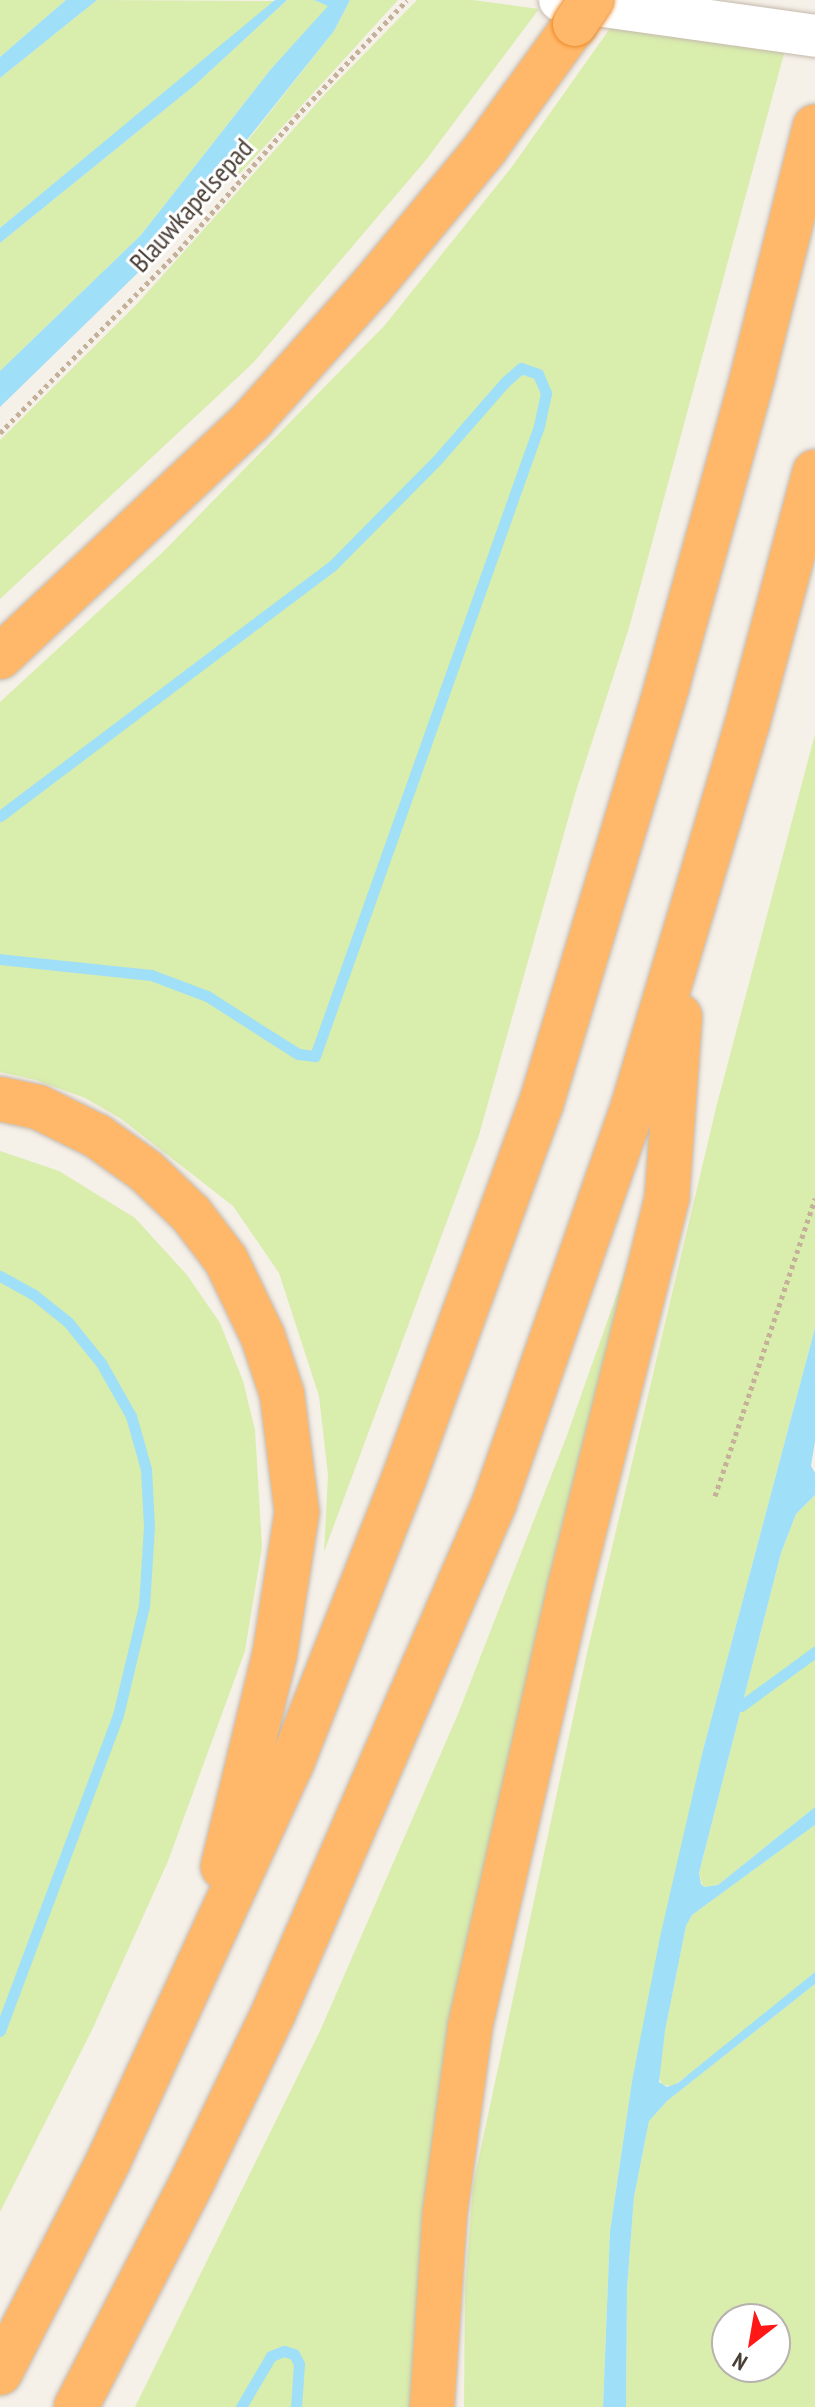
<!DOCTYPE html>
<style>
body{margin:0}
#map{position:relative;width:815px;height:2407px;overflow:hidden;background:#f5f0e8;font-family:"PT Sans Narrow",sans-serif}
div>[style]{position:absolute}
.green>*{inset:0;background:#d9edad}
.water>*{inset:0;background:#9fdff7}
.stream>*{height:11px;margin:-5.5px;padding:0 5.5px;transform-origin:5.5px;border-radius:5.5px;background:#9fdff7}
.path>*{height:5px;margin-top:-2.5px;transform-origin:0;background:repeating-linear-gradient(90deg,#c5b099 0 4px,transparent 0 8px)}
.roads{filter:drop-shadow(0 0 2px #c5b9ad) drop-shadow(0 0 2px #c5b9ad)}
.minor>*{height:42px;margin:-21px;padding:0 21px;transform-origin:21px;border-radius:21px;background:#fff}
.highway>*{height:44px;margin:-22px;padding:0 22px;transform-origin:22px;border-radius:22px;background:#ffb86a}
.bridges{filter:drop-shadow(0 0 2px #ec8b2c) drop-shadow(0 0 2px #ec8b2c)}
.highway-bridge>*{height:44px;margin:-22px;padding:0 22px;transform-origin:22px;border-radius:22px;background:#ffb86a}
span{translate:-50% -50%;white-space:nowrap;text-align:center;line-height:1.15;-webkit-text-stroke:6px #fff;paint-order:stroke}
.street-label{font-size:28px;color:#4a3f36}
.north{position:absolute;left:711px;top:2303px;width:80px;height:80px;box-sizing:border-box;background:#fff;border:2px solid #b7b2af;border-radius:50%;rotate:211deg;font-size:22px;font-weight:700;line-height:32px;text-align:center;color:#4a3f36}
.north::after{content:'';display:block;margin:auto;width:28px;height:36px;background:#ff1816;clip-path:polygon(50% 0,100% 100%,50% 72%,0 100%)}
</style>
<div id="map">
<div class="green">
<i style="clip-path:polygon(0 0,66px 0,0 57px)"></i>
<i style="clip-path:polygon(97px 0,276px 1px,0 228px,0 78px)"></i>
<i style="clip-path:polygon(287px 0,314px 0,329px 6px,271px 69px,141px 235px,0 371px,0 243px,195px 85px)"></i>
<i style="clip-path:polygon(350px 0,398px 0,234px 180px,222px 173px,334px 31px)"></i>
<i style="clip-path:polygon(417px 0,472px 0,539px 9px,426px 160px,253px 363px,0 599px,0 440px,137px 304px,325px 94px)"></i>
<i style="clip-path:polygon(616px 20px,785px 50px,629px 628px,576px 791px,479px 1135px,324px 1552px,328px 1475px,319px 1396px,279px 1273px,233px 1206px,120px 1118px,85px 1098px,36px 1080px,0 1072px,0 702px,163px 552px,385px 325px,511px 168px)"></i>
<i style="clip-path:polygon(815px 734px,815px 1328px,703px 1750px,632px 2081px,610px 2231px,603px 2407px,464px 2407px,465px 2287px,473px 2185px,587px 1653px,717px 1104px)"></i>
<i style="clip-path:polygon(0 1151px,59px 1171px,135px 1218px,187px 1275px,220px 1323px,243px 1381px,255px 1430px,262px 1547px,245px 1651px,168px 1861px,92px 2030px,0 2212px)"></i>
<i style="clip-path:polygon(630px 1257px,415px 2407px,135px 2407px,320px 2031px,458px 1714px,566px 1438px)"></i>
<i style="clip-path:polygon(815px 1495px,815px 1807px,718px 1885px,703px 1887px,699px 1873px,781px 1553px,796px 1514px)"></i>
<i style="clip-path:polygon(815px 1825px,815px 1972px,702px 2065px,673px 2086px,662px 2085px,658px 2075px,665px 2031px,686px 1926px,692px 1915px)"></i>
<i style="clip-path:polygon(evenodd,815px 1984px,815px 2407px,626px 2407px,627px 2290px,634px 2197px,649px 2121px,667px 2101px,815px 1984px,727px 2319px,775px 2319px,775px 2367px,727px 2367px,727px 2319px)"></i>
</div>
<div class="water">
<i style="clip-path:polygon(66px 0,97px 0,0 78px,0 57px)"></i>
<i style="clip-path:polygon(275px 0,287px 0,195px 85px,0 243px,0 228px)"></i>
<i style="clip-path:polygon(314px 0,350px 0,334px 31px,150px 261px,0 407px,0 371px,141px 235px,271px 69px,328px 6px)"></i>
<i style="clip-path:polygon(815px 1328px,815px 1441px,811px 1466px,815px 1473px,815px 1495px,796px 1514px,781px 1553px,699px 1873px,701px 1884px,704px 1887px,718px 1885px,815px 1807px,815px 1825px,692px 1915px,686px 1926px,665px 2031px,659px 2082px,667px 2087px,678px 2083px,815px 1972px,815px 1984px,667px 2101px,649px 2121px,634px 2197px,627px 2289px,626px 2407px,603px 2407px,610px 2231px,632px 2081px,660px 1937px,703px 1750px)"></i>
</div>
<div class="stream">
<i style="left:0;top:816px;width:417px;rotate:-37deg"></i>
<i style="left:333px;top:565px;width:148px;rotate:-45.3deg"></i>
<i style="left:437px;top:460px;width:103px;rotate:-48.9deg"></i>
<i style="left:505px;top:382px;width:21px;rotate:-41deg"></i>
<i style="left:521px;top:368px;width:18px;rotate:19deg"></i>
<i style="left:538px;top:374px;width:21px;rotate:67deg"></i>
<i style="left:546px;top:393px;width:34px;rotate:102deg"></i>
<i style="left:539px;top:426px;width:669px;rotate:109.57deg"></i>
<i style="left:315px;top:1056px;width:17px;rotate:-173deg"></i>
<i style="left:298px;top:1054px;width:108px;rotate:-147.5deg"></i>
<i style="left:207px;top:996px;width:60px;rotate:-159.4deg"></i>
<i style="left:151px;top:975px;width:152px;rotate:-174deg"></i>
<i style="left:0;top:1276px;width:38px;rotate:29deg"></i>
<i style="left:33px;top:1294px;width:45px;rotate:38.7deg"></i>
<i style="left:68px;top:1322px;width:53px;rotate:51.2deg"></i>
<i style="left:101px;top:1363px;width:61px;rotate:60.5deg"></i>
<i style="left:131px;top:1416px;width:55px;rotate:74.2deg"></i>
<i style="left:146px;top:1469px;width:58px;rotate:87deg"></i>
<i style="left:149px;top:1527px;width:79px;rotate:93.6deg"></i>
<i style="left:144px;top:1606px;width:112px;rotate:103.4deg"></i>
<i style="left:118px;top:1715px;width:337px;rotate:110.5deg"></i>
<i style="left:741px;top:1706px;width:92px;rotate:-36.1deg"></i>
<i style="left:241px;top:2407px;width:59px;rotate:-59.5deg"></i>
<i style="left:271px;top:2356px;width:14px;rotate:-21deg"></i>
<i style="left:284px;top:2351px;width:10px;rotate:17deg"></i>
<i style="left:294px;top:2354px;width:11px;rotate:63deg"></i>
<i style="left:299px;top:2364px;width:43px;rotate:94deg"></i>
</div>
<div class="path">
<i style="left:0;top:433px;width:248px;rotate:-45.5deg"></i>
<i style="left:174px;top:256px;width:185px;rotate:-48.7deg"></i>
<i style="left:296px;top:117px;width:161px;rotate:-46.5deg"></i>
<i style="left:715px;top:1496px;width:314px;rotate:-71.4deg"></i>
</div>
<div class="roads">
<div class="minor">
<i style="left:560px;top:0;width:258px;rotate:8deg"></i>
</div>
<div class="highway">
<i style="left:0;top:657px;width:346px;rotate:-43.2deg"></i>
<i style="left:252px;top:420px;width:178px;rotate:-48.2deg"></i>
<i style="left:371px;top:287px;width:179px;rotate:-50.4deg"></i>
<i style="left:485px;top:149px;width:154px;rotate:-54.2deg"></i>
<i style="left:0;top:1099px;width:39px;rotate:12deg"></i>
<i style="left:38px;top:1107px;width:66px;rotate:26.2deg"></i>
<i style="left:97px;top:1136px;width:60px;rotate:35.5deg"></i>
<i style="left:146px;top:1171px;width:62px;rotate:43.7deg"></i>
<i style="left:191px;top:1214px;width:58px;rotate:52.7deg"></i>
<i style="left:226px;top:1260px;width:85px;rotate:64.3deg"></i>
<i style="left:263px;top:1337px;width:60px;rotate:71.6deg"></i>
<i style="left:282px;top:1394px;width:119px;rotate:82.8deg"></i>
<i style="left:297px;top:1512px;width:143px;rotate:98.9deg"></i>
<i style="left:275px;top:1653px;width:220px;rotate:103.7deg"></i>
<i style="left:0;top:2373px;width:237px;rotate:-62.9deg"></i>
<i style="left:108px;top:2162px;width:437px;rotate:-65.3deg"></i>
<i style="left:291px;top:1765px;width:308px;rotate:-68.5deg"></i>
<i style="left:404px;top:1478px;width:398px;rotate:-69.9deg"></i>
<i style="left:541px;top:1104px;width:437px;rotate:-73.2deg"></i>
<i style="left:667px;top:686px;width:323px;rotate:-74.5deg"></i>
<i style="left:753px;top:375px;width:256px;rotate:-76deg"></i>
<i style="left:76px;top:2407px;width:260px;rotate:-62.7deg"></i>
<i style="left:195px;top:2176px;width:180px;rotate:-64.3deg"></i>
<i style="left:273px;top:2014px;width:556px;rotate:-66.57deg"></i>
<i style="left:494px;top:1504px;width:421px;rotate:-70.7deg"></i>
<i style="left:633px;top:1107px;width:399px;rotate:-73.4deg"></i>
<i style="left:747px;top:725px;width:262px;rotate:-75deg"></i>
<i style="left:432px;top:2407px;width:194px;rotate:-86.2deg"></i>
<i style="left:445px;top:2213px;width:188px;rotate:-82.3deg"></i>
<i style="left:470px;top:2027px;width:455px;rotate:-77.2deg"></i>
<i style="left:571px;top:1583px;width:398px;rotate:-76deg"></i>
<i style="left:667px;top:1197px;width:181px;rotate:-85.9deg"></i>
</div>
</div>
<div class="bridges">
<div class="highway-bridge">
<i style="left:575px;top:24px;width:29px;rotate:-56deg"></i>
</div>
</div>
<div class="street-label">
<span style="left:191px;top:205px;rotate:-48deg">Blauwkapelsepad</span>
</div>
<div class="north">N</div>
</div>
